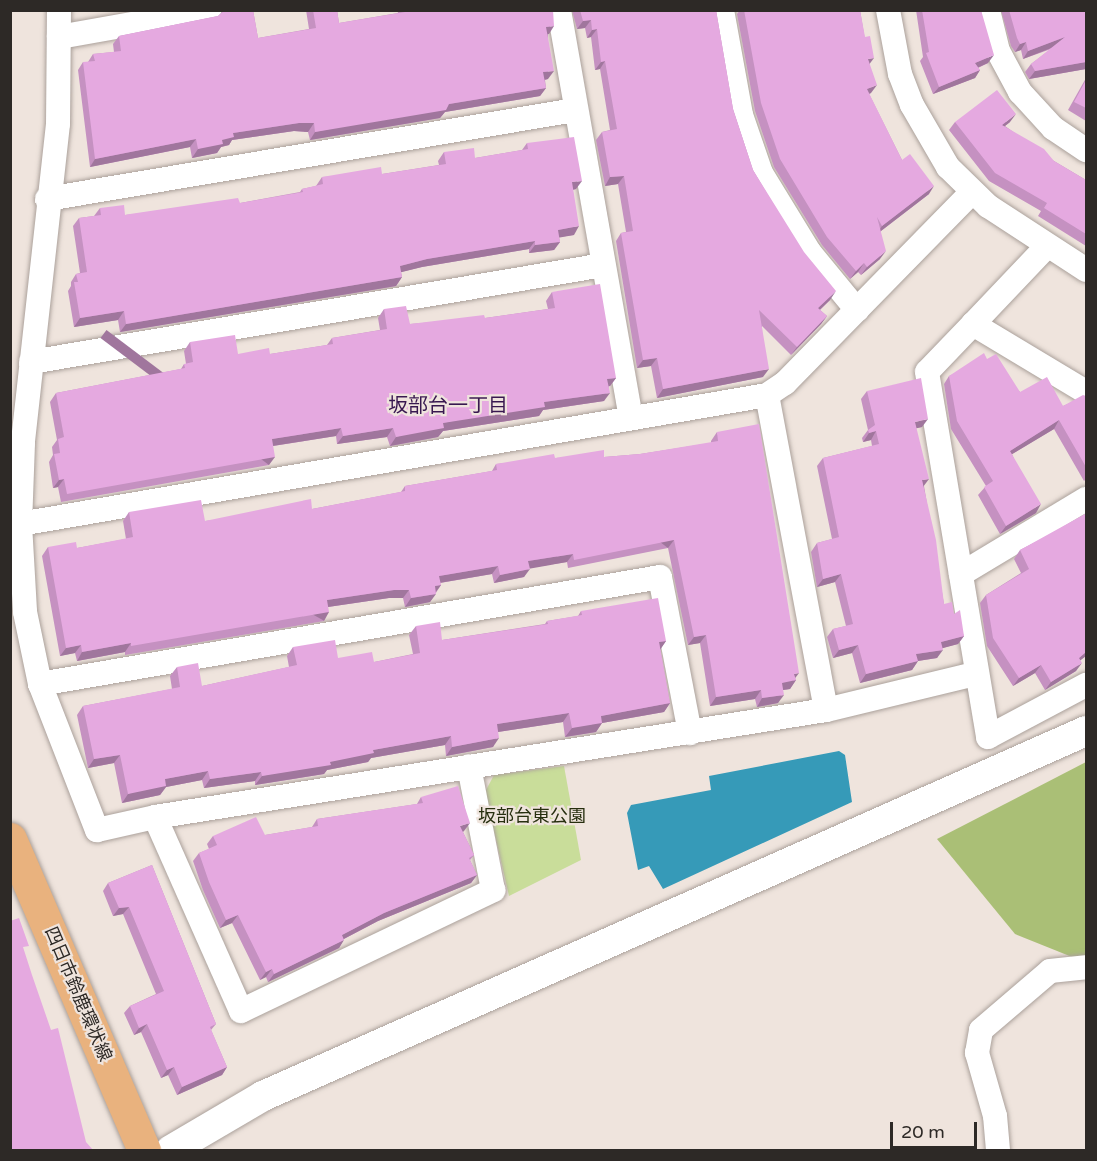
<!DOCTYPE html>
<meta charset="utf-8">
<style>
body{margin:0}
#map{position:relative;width:1097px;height:1161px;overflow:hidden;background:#efe4dd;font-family:"Varela Round","Noto Sans JP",sans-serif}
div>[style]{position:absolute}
.green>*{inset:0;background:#c9dd9a}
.forest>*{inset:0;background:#aabf76}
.water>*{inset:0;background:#369ab8}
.roads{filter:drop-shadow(0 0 2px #aba19b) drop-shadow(0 0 2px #aba19b)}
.minor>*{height:24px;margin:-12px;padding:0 12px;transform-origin:12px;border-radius:12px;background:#fff}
.tertiary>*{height:30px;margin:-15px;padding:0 15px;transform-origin:15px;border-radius:15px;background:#fff}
.primary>*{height:33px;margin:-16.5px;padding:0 16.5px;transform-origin:16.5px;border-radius:16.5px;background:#e9b27e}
.wall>*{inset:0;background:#c591c1}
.shaded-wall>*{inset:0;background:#a0769d;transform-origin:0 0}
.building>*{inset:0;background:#e5a9e0}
span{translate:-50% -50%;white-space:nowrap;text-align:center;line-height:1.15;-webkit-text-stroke:4.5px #efe4dd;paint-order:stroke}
.park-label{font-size:18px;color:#272f0f}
.street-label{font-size:18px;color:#2d2926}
.neighbourhood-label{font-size:20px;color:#381850}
.frame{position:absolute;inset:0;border:12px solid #2d2926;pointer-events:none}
.scale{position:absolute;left:890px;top:1122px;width:87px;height:27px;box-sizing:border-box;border:3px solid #2d2926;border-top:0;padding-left:8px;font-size:18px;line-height:21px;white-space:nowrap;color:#2d2926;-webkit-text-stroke:4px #efe4dd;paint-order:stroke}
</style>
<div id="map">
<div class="green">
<i style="clip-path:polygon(564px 766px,581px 860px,509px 896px,485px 792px,494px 775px)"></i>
</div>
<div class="forest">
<i style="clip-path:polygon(1086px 762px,1086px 960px,1082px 961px,1015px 934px,937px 839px)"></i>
</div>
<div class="water">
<i style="clip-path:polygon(839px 751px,845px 755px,852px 802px,663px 889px,649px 866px,638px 870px,627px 813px,631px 805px,711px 790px,709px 776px)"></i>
</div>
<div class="roads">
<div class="minor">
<i style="left:59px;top:10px;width:114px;rotate:90.5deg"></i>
<i style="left:58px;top:124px;width:321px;rotate:96.3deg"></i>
<i style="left:23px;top:443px;width:81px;rotate:92.1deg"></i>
<i style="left:20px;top:524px;width:88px;rotate:86.7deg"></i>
<i style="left:25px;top:612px;width:74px;rotate:78.2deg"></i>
<i style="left:40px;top:684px;width:157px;rotate:68.7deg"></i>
<i style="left:97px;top:830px;width:59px;rotate:-12.6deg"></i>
<i style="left:155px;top:817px;width:679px;rotate:-9.06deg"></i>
<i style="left:826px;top:710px;width:320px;rotate:-100.6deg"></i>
<i style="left:559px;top:10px;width:413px;rotate:80deg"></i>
<i style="left:722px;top:10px;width:107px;rotate:79.7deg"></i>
<i style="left:741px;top:115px;width:61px;rotate:71deg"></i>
<i style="left:761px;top:173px;width:94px;rotate:58.5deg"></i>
<i style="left:810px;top:253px;width:74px;rotate:50.5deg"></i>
<i style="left:888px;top:10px;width:65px;rotate:79.4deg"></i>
<i style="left:900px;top:74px;width:33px;rotate:69deg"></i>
<i style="left:912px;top:105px;width:72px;rotate:59.9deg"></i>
<i style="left:948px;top:167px;width:56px;rotate:44.3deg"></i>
<i style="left:988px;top:206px;width:117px;rotate:33.1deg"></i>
<i style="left:988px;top:10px;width:42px;rotate:76.3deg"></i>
<i style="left:998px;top:51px;width:47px;rotate:61.8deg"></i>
<i style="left:1020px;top:92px;width:49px;rotate:47.5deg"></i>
<i style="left:1053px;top:128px;width:40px;rotate:34deg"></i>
<i style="left:59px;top:37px;width:153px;rotate:-10.1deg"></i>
<i style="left:47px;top:199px;width:535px;rotate:-9.57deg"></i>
<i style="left:973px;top:324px;width:108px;rotate:-46.5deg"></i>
<i style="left:31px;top:362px;width:580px;rotate:-9.62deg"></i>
<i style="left:1086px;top:392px;width:132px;rotate:-149deg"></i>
<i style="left:973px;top:324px;width:66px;rotate:133.8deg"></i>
<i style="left:927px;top:372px;width:370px;rotate:80.5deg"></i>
<i style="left:988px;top:737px;width:111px;rotate:-28deg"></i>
<i style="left:20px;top:524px;width:758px;rotate:-9.8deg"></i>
<i style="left:767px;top:395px;width:22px;rotate:-34deg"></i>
<i style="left:785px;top:383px;width:267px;rotate:-45.6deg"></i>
<i style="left:961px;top:574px;width:146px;rotate:-31deg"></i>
<i style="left:40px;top:684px;width:629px;rotate:-9.79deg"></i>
<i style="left:660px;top:577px;width:159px;rotate:79.1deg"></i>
<i style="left:826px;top:710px;width:153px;rotate:-13.6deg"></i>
<i style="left:155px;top:817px;width:212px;rotate:66.1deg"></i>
<i style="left:241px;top:1011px;width:280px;rotate:-25.6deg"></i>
<i style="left:493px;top:890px;width:126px;rotate:-101deg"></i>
<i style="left:998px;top:1150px;width:34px;rotate:-95deg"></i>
<i style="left:995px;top:1116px;width:66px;rotate:-105.9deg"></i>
<i style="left:977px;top:1053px;width:23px;rotate:-80deg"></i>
<i style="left:981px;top:1030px;width:91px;rotate:-40.5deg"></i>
<i style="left:1050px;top:971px;width:36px;rotate:-6deg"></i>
</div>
<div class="tertiary">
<i style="left:171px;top:1150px;width:107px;rotate:-30.4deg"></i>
<i style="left:263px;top:1096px;width:900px;rotate:-23.92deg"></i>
</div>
<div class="primary">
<i style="left:10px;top:839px;width:339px;rotate:66.7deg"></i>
</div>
</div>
<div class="wall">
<i style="clip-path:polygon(224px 10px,253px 10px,258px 38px,309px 29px,306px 10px,337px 10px,339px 23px,398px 13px,397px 10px,553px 10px,549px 34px,548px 34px,548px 79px,545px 80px,546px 88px,540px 96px,445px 112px,440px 118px,310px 140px,308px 132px,294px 131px,232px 140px,229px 145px,221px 147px,217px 153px,192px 158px,190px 147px,90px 167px,78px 70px,83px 62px,88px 62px,93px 54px,114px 52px,113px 44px,119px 36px,218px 16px)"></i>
<i style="clip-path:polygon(572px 10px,716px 10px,733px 109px,753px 170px,830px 300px,820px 310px,827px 316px,821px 324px,791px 355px,762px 326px,763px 377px,657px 398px,651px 366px,637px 368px,616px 241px,621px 233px,626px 232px,618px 184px,605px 186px,596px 140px,602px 132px,610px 130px,600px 69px,595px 70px,591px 37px,587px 38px,585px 28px,577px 29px)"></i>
<i style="clip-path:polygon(740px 10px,860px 10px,869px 64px,871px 93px,869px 94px,902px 160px,929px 194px,881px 231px,880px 259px,861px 275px,858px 272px,850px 279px,822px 245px,774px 167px,755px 111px,737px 14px)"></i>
<i style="clip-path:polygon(916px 10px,981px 10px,988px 63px,978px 68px,980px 70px,975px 78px,933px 94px,920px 61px,923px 57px)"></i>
<i style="clip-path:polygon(1001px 10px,1086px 10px,1086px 69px,1029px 79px,1025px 72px,1031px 64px,1051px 49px,1023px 59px,1021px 50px,1015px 52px,1011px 46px)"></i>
<i style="clip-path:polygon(1086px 78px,1086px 121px,1068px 110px)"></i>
<i style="clip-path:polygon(955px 122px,1010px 122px,1005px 126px,1054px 161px,1086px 180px,1086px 246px,1038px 216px,1041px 211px,989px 181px,949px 130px)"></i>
<i style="clip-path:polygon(527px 143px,576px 189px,573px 190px,574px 235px,559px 237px,560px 242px,554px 250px,529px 253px,529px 249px,422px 267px,401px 272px,402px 277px,396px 286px,120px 332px,118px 320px,74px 327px,68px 291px,71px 286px,71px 282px,76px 274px,80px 273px,73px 226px,79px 218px,94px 216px,100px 208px,125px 215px,240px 203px,300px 192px,302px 189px,316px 186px,322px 177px,382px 174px,439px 165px,438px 161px,444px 152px,475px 158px,522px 150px)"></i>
<i style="clip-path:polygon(552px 292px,616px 378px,610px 386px,609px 386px,604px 401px,543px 410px,539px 416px,443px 431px,438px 437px,390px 446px,387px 437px,337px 444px,336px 436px,273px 446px,269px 465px,61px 502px,58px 487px,53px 488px,49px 462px,53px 455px,52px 447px,57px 440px,50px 402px,56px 393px,181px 369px,184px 364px,186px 364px,184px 351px,190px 342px,238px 354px,270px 354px,327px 345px,332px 338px,380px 330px,378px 318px,384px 309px,410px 324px,485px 318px,548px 309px,546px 301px)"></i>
<i style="clip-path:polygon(987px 359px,1020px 392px,1063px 406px,1086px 396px,1086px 479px,1084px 481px,1054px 429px,1012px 454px,1036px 513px,1000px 534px,978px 495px,986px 486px,951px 429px,944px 384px,949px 376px)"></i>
<i style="clip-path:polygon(867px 391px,922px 427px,916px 428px,924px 486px,944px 604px,954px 614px,964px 636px,958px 644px,942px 648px,937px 658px,918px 661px,912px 670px,860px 683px,852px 653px,833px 658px,827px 637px,833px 629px,846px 626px,835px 582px,817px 587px,811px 552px,817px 543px,832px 539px,817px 466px,823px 458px,872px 446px,871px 440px,863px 442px,862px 438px,868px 430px,861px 399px)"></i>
<i style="clip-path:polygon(717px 432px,795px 678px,796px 680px,790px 689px,783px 690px,778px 703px,757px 707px,755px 699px,710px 706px,700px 643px,688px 645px,668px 548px,568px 568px,567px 562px,529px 568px,524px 577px,494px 583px,492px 574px,440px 583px,441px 585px,430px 602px,405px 607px,403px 598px,389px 598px,328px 607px,324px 621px,125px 655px,125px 652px,77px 661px,75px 653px,60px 656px,42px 556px,48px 547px,77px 548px,126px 539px,123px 521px,129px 512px,205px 521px,312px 509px,401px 492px,405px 486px,492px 471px,496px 464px,555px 458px,604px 457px,640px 454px,711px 443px,711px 441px)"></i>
<i style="clip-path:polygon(1086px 516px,1086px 656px,1080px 660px,1076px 671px,1045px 690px,1035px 673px,1013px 686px,987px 646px,980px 603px,986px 595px,1021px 573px,1014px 559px,1020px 550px)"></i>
<i style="clip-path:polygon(581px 611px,666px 641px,660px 649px,670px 703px,664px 712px,602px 723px,596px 732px,565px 737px,563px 722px,498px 732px,493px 747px,446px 756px,445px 745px,371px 758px,368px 762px,327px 770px,324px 774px,255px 785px,255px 781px,204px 788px,202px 780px,166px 787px,160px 795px,122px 803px,114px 763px,88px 768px,77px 715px,83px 706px,172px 689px,170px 676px,177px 667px,202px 686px,289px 667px,287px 656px,293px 647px,338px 658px,374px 662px,413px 654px,409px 635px,416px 626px,442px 640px,545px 624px,547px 621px,578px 616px)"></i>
<i style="clip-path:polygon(421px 797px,464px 831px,463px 832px,474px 855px,470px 860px,477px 875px,471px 883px,378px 921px,344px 939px,339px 948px,268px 982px,266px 977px,260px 980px,232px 923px,220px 928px,203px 890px,193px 861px,199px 853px,209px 849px,207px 844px,213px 836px,265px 835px,312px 827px,317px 819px,417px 804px)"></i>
<i style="clip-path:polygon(152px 865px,216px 1024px,211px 1030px,227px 1067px,222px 1075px,177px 1095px,168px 1075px,161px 1078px,141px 1032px,134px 1035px,124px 1013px,130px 1006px,156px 994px,123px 914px,113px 916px,103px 891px,108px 883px)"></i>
</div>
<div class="shaded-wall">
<i style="clip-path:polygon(591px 20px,585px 28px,577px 29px,583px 21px)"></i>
<i style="clip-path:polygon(554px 26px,549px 34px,541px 35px,546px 27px)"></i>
<i style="clip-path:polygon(597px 29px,591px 37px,587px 38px,592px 30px)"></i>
<i style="clip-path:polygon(1065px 37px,1059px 45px,1023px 59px,1028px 51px)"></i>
<i style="clip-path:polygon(1026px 42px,1021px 50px,1015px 52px,1020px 44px)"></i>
<i style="clip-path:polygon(994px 55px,988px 63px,970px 71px,975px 63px)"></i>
<i style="clip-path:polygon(874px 58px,868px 66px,868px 59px)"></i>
<i style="clip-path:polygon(605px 61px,600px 69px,595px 70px,601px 62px)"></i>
<i style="clip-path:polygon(1086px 62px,1086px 69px,1029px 79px,1035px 71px)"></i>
<i style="clip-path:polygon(980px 70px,975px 78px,933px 94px,939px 87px)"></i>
<i style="clip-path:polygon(554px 71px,548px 79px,538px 81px,543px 72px)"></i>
<i style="clip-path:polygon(877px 85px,871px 93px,861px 97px,867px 89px)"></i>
<i style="clip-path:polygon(546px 88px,540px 96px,445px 112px,440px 118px,310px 140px,315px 132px,449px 104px)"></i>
<i style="clip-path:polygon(1016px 114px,1010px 122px,996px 133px,1002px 125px)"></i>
<i style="clip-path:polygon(299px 123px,314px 123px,308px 132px,294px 131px,232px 140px,229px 145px,221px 147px,217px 153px,192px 158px,198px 149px,233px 133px)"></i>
<i style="clip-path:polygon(196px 139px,190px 147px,90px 167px,95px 159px)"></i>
<i style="clip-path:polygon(624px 176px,618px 184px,605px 186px,610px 177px)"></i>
<i style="clip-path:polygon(582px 181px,576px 189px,566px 191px,572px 182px)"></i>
<i style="clip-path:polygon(934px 186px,929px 194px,877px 234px,882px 226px)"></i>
<i style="clip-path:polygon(579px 226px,574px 235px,552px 239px,558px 230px)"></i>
<i style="clip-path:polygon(535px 241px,529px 249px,422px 267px,394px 274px,400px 266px,427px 259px)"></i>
<i style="clip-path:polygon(560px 242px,554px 250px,529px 253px,535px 245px)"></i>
<i style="clip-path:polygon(886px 251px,880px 259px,861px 275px,867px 267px)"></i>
<i style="clip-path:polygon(864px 263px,858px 272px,850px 279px,856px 271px)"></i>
<i style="clip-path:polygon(402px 277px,396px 286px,120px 332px,126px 324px)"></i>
<i style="clip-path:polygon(836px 291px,830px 300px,813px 316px,818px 308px)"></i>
<i style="clip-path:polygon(124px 311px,118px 320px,74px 327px,80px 318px)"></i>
<i style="clip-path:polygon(827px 316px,821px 324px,791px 355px,797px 347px)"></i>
<i style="clip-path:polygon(657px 358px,651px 366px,637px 368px,643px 360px)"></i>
<i style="clip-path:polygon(769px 369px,763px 377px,657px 398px,663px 389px)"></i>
<i style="clip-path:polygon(616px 378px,610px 386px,602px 387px,607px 379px)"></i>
<i style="clip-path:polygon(610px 393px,604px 401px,543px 410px,539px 416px,443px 431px,438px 437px,390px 446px,396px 437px,443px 423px,544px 402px)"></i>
<i style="clip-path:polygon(928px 419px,922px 427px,909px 430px,915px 422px)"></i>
<i style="clip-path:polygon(1059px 420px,1054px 429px,1004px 459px,1010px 451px)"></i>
<i style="clip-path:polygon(341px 428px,336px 436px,266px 447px,272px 439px)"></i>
<i style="clip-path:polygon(393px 428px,387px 437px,337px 444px,343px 436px)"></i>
<i style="clip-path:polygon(876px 431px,871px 440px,863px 442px,869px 433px)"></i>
<i style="left:275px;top:457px;width:10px;height:211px;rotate:127deg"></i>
<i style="clip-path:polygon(64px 479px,58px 487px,53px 488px,59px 480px)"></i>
<i style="clip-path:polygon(929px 479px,923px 487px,922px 480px)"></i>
<i style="clip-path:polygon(1041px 504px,1036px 513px,1000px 534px,1006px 526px)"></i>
<i style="left:674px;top:540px;width:10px;height:102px;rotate:127deg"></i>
<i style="clip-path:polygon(573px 554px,567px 562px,522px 570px,528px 561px)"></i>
<i style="clip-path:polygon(498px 566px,492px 574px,433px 584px,439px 576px)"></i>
<i style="clip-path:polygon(530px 569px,524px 577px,494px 583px,500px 575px)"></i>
<i style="clip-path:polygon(841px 574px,835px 582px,817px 587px,823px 579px)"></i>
<i style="clip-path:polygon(441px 585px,435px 593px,435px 586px)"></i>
<i style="clip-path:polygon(394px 590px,409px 590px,403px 598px,389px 598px,321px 608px,327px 600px)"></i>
<i style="clip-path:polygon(436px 594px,430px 602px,405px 607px,411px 598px)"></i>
<i style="left:329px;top:612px;width:10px;height:201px;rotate:119deg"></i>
<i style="clip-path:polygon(706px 635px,700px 643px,688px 645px,694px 637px)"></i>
<i style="clip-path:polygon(964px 636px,958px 644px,936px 650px,941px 642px)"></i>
<i style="clip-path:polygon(666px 641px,660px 650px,659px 642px)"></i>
<i style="clip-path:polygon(131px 643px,125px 652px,77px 661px,82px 652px)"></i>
<i style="clip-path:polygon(81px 645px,75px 653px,60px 656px,66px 648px)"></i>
<i style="clip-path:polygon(858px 645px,852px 653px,833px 658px,839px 650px)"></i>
<i style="clip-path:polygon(943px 650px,937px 658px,911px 662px,916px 654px)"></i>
<i style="clip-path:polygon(1086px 652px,1086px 656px,1073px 666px,1079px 658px)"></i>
<i style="clip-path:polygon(918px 661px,912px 670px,860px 683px,866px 674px)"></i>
<i style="clip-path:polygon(1082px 663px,1076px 671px,1045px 690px,1051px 682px)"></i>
<i style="clip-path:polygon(1041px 665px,1035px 673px,1013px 686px,1019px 678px)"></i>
<i style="clip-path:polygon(799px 673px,793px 681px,796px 680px,790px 689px,776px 691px,782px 683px,794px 674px)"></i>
<i style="clip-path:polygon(761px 690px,755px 699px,710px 706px,716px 697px)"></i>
<i style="clip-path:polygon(784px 695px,778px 703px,757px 707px,762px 698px)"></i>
<i style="clip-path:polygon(670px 703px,664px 712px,602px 723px,596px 732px,565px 737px,572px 728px,601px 716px)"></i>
<i style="clip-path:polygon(569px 713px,563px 722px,491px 733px,497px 724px)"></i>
<i style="clip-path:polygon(451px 736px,445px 745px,371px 758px,368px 762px,327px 770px,324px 774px,255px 785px,262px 776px,373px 750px)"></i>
<i style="clip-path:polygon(499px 738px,493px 747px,446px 756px,452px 747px)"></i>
<i style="clip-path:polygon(120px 755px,114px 763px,88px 768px,94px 759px)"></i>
<i style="clip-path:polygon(208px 771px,202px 780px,166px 787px,160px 795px,122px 803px,128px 794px,165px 779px)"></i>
<i style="clip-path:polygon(261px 772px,255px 781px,204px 788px,210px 779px)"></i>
<i style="clip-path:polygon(470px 823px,464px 831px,455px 835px,460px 826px)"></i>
<i style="clip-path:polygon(477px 875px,471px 883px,378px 921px,336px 943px,342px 935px,384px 913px)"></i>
<i style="clip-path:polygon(129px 907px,123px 914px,113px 916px,119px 908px)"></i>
<i style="clip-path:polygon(238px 915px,232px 923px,220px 928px,226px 920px)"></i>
<i style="clip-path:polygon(344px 940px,339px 948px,268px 982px,274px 974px)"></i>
<i style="clip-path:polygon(272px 969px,266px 977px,260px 980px,266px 972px)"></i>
<i style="clip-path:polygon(147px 1024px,141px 1032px,134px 1035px,139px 1028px)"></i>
<i style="clip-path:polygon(174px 1067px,168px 1075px,161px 1078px,167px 1070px)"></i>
<i style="clip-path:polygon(227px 1067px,222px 1075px,177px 1095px,182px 1087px)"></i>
</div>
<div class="building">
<i style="clip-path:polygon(225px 10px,253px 10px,258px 38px,316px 28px,313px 10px,337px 10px,339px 23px,405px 12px,405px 10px,553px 10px,554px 26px,546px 27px,554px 71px,543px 72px,546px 88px,449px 104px,446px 110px,315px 132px,314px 123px,299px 123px,233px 133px,234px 137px,222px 140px,223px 144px,198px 149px,196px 139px,95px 159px,83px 62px,95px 61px,93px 54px,121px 51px,119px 36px,218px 16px)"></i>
<i style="clip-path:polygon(580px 10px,716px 10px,733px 109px,753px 170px,804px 252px,836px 291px,818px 308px,827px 316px,797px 347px,759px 310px,769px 369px,663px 389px,657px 358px,643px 360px,621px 233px,633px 231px,624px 176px,610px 177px,602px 132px,617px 129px,605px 61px,601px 62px,597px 29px,592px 30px,591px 20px,583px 21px)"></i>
<i style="clip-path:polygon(744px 10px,860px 10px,865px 37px,870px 36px,874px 58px,868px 59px,877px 85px,867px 89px,902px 160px,910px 154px,934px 186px,882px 226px,877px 217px,886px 251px,867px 267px,864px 263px,856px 271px,827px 237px,780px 159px,761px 103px)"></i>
<i style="clip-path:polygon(922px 10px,981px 10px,994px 55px,975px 63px,980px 70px,939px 87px,926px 53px,929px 52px)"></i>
<i style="clip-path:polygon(1009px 10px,1086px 10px,1086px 62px,1035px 71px,1031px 64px,1065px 37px,1028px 51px,1026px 42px,1020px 44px,1017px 38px)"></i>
<i style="clip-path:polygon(1086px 80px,1086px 108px,1074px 102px)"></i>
<i style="clip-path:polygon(997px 90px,1016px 114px,1002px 125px,1044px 149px,1054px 161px,1086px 180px,1086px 234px,1044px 208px,1047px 203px,995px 173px,955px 122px)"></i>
<i style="clip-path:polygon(574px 137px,582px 181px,572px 182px,579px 226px,558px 230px,560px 242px,535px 245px,535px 241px,427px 259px,400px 266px,402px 277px,126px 324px,124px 311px,80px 318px,74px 282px,78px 282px,76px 274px,87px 272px,79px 218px,101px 215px,100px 208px,124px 205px,125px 215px,130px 214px,238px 198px,240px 203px,303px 192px,302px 189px,323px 184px,322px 177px,381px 167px,382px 174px,446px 164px,444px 152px,474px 148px,475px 158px,528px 149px,527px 143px)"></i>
<i style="clip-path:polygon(600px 284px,616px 378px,607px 379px,610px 393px,544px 402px,545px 407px,443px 423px,444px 428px,396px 437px,393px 428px,343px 436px,341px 428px,272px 439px,275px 457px,67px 494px,64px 479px,59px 480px,54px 454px,60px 453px,58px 439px,64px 437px,56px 393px,185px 368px,184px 364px,193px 362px,190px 342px,235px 335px,238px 354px,269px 348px,270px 354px,333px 344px,332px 338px,387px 329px,384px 309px,406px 306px,410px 324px,484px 315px,485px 318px,555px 308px,552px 292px)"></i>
<i style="clip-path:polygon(984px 353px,987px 359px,996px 354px,1020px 392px,1047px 377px,1063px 406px,1083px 395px,1086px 396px,1086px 467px,1059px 420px,1010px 451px,1041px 504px,1006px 526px,984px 487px,993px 481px,957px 421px,949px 376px)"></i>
<i style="clip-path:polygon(921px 378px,928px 419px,915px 422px,929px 479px,922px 480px,936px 540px,944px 604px,952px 602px,954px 614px,960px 610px,964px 636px,941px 642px,943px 650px,916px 654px,918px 661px,866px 674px,858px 645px,839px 650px,833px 629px,853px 624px,841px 574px,823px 579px,817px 543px,839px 537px,823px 458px,879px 444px,876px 431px,869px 433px,868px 430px,875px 425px,867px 391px)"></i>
<i style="clip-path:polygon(759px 424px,799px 673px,794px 674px,796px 680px,782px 683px,784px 695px,762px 698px,761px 690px,716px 697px,706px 635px,694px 637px,674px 540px,574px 560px,573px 554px,528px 561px,530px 569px,500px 575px,498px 566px,439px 576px,441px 585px,435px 586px,436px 594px,411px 598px,409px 590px,394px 590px,327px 600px,329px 612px,131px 646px,131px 643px,82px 652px,81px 645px,66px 648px,48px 547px,76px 542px,77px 548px,133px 537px,129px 512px,201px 500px,205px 521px,311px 499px,312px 509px,405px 491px,405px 486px,497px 470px,496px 464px,554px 454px,555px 458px,604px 450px,604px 457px,640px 454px,718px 441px,717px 432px)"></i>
<i style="clip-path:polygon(1085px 514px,1086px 516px,1086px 652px,1079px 658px,1082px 663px,1051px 682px,1041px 665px,1019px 678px,993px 638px,986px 595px,1029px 569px,1020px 550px)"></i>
<i style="clip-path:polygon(658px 598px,666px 641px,659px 642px,670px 703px,601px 716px,602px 723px,572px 728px,569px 713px,497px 724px,499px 738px,452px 747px,451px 736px,373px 750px,374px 753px,330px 762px,331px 765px,262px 776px,261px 772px,210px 779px,208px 771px,165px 779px,166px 786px,128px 794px,120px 755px,94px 759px,83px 706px,180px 687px,177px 667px,198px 663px,202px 686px,297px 665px,293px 647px,335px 640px,338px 658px,372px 652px,374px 662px,420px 653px,416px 626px,440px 622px,442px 640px,548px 624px,547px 621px,582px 615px,581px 611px)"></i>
<i style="clip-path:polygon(458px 786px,470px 823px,460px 826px,474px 855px,469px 858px,477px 875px,384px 913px,342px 935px,344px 940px,274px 974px,272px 969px,266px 972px,238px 915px,226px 920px,209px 882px,199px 853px,217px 845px,213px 836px,256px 817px,265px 835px,318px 826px,317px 819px,423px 803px,421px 797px)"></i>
<i style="clip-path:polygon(152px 865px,216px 1024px,210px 1027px,227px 1067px,182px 1087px,174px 1067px,167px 1070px,147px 1024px,139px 1028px,130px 1006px,164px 991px,129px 907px,119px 908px,108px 883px)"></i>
<i style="clip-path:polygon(19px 918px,29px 946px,23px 947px,32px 975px,51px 1030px,58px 1028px,86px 1142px,93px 1150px,10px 1150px,10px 921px)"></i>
</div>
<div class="park-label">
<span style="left:532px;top:816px">坂部台東公園</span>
</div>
<div class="street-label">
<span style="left:78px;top:994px;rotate:67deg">四日市鈴鹿環状線</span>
</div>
<div class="neighbourhood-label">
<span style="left:448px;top:406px">坂部台一丁目</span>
</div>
<div class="frame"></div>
<div class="scale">20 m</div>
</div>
